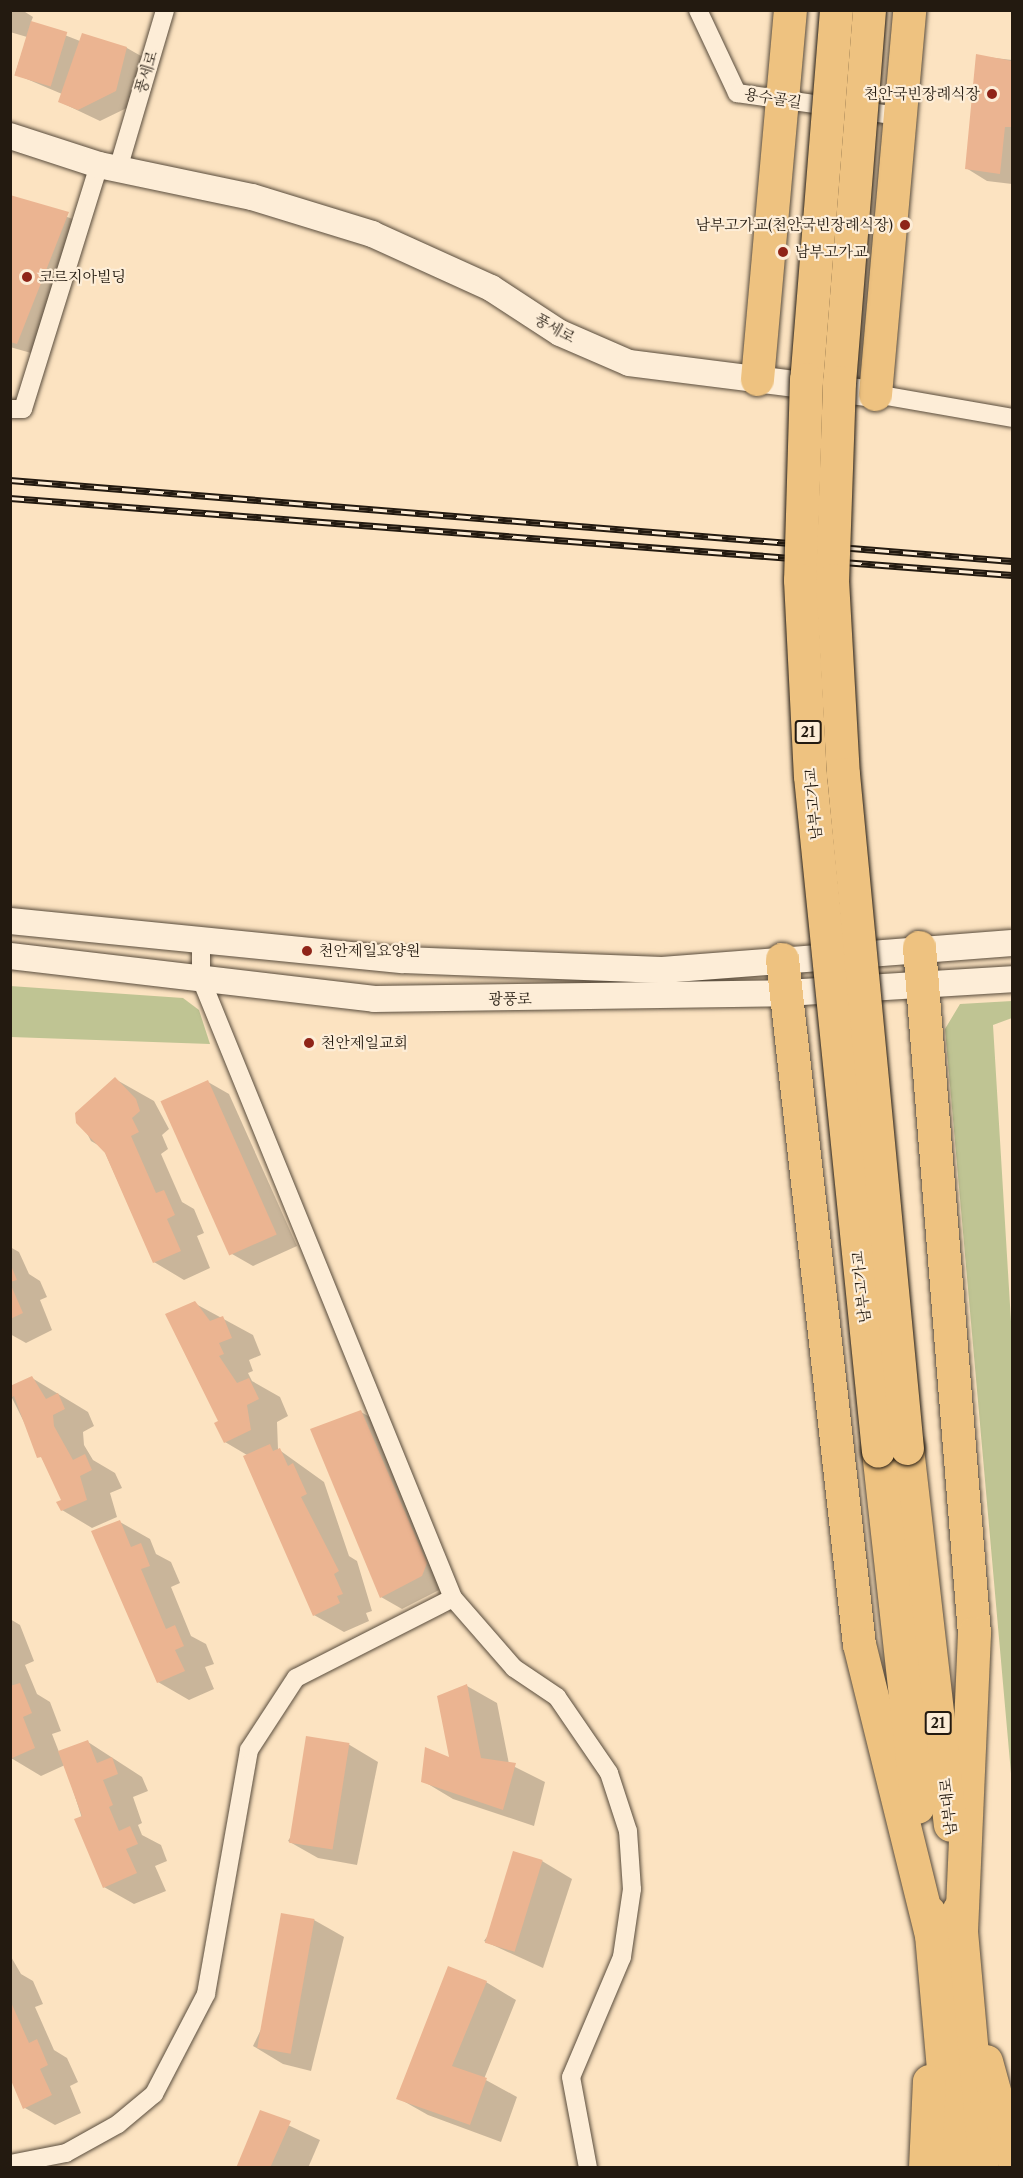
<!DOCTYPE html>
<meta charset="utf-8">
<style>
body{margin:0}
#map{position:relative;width:1023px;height:2178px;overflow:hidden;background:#fce3c1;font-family:"Libre Caslon Text","Noto Serif KR",serif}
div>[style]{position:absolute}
.green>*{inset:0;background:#bfc493}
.shadow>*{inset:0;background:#0003}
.building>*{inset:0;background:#ebb491;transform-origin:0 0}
.roads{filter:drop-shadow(0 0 2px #594c3c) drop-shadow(0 0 2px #594c3c)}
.street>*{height:18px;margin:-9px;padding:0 9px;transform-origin:9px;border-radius:9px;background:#fdedd7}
.secondary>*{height:26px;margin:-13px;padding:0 13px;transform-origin:13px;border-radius:13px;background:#fdedd7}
.highway>*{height:33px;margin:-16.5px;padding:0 16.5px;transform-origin:16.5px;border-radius:16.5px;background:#eec280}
.rail>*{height:7px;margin-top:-3.5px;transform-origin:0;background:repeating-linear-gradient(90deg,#fdedd7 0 14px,#231a10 0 28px);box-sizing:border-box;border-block:2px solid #231a10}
.bridges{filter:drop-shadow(0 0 2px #231a10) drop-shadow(0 0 2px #231a10)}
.highway-bridge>*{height:33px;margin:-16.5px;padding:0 16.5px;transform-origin:16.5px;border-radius:16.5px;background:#eec280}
.dots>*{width:16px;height:16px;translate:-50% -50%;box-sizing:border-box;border:3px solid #fdedd7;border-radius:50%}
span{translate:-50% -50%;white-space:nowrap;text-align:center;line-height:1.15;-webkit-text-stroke:4.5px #fdedd7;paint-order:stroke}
.shield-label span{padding:2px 4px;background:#fdedd7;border:2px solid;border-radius:4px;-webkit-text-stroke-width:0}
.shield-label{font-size:14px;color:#231a10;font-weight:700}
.street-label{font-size:15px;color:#231a10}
.poi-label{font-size:15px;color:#231a10}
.right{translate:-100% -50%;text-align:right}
.left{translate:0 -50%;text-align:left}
.frame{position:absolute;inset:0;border:12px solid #231a10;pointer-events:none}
</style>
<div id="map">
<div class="green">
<i style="clip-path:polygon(10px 986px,183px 998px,199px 1010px,210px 1044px,11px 1037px)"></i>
<i style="clip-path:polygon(1012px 1001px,1012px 1018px,993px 1025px,1012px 1338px,1012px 1785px,945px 1029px,960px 1004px)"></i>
</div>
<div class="shadow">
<i style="clip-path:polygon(10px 10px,22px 10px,33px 17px,31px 22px,80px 41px,127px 48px,148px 60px,137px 103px,100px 121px,60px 102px,62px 94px,15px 74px,27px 37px,10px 32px)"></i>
<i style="clip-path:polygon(978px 56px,1012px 60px,1012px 184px,987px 181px,966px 168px)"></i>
<i style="clip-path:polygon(10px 196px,89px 225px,38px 355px,10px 347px)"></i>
<i style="clip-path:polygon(115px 1079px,154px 1101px,169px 1129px,162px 1135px,168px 1149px,161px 1154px,182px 1202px,194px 1209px,204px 1233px,197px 1236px,210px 1268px,184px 1280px,154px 1262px,103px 1148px,91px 1141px,77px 1114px)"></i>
<i style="clip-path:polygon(208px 1082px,229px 1094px,297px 1246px,253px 1266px,232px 1254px)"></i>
<i style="clip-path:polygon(10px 1247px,19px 1252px,29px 1274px,40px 1281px,47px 1297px,40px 1300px,52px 1330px,26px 1343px,10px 1334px)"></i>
<i style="clip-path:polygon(194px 1303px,253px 1335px,261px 1355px,249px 1360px,253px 1371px,248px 1373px,252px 1381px,280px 1397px,288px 1416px,277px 1422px,278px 1449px,324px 1482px,349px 1556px,357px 1561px,372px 1611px,366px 1613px,369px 1621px,344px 1632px,314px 1615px,247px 1455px,225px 1442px)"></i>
<i style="clip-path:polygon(32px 1378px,88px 1412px,94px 1426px,83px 1432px,84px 1445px,93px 1460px,115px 1473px,122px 1488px,110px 1493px,117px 1517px,92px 1528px,62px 1510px,63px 1500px,10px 1394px)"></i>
<i style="clip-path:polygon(361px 1412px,382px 1424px,443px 1588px,402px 1609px,381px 1597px)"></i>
<i style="clip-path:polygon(120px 1522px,150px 1539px,156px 1554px,171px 1562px,180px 1583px,171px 1587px,191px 1636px,206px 1644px,214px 1664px,205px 1667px,214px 1689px,189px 1700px,158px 1682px)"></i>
<i style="clip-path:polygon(10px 1619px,20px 1625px,34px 1661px,25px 1665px,37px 1694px,50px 1702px,61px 1731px,52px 1734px,59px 1752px,88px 1742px,142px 1777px,148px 1791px,133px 1797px,142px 1823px,138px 1825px,142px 1835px,161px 1845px,167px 1861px,155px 1866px,166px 1891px,134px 1904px,104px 1887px,65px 1765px,41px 1776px,11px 1758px)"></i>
<i style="clip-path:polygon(467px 1686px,497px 1703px,509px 1764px,545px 1782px,534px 1826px,453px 1799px,423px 1781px,452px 1759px)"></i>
<i style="clip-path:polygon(348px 1744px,378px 1762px,357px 1865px,318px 1858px,288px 1841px)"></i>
<i style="clip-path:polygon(542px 1861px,572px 1879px,543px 1968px,484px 1941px)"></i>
<i style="clip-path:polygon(314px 1920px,344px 1937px,311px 2071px,283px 2064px,253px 2046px)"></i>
<i style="clip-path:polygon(10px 1955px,21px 1974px,33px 1981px,43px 2004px,35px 2007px,54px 2050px,67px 2058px,78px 2082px,70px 2086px,81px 2113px,55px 2125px,25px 2108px,10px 2075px)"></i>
<i style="clip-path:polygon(486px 1982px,516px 2000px,484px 2079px,517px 2097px,501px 2142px,428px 2115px,398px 2098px)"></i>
<i style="clip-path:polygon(260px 2112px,320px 2140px,308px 2168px,237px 2168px)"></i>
</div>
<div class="building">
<i style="left:31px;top:21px;width:38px;height:57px;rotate:17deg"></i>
<i style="clip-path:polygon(82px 33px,127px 47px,116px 91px,78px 110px,58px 102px)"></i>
<i style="clip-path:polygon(976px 54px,1012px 61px,1012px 127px,1005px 127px,1000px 174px,965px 169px)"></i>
<i style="clip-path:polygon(10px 195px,69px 212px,17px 344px,10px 342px)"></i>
<i style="clip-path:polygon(115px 1077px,136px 1099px,140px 1111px,132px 1118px,139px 1132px,131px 1136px,156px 1193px,164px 1190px,175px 1215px,167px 1219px,181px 1251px,153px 1263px,105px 1153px,76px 1123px,75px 1113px)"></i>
<i style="left:208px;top:1080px;width:169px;height:52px;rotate:66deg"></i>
<i style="clip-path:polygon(10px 1263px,17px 1280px,10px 1282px)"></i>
<i style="clip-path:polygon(10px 1283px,23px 1313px,10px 1319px)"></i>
<i style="clip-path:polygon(195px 1301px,210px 1321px,223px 1316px,232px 1338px,219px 1343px,224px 1354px,219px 1356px,237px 1383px,249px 1378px,259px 1399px,247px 1405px,251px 1430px,224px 1443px,214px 1423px,218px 1421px,165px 1314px)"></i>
<i style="clip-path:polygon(32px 1376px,46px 1399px,58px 1393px,65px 1409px,53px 1415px,54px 1426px,73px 1460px,85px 1454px,92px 1470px,80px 1476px,87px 1500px,61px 1511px,56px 1502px,61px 1500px,41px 1457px,37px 1458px,14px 1396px,10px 1398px,10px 1386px)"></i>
<i style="clip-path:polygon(361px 1410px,427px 1563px,422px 1576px,380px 1598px,310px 1429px)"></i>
<i style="clip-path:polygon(270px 1444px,273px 1451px,280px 1448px,288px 1466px,293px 1463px,307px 1494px,301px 1497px,339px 1571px,334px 1574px,343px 1594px,337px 1596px,340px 1603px,313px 1616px,243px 1456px)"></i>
<i style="clip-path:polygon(120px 1520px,131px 1547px,141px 1543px,150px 1566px,141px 1569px,166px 1629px,175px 1625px,184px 1646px,175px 1650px,185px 1671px,157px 1683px,91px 1531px)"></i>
<i style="clip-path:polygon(20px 1683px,32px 1713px,23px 1717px,35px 1748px,10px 1759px,10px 1686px)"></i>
<i style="clip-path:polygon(467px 1684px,481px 1758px,516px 1763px,503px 1810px,421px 1782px,425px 1747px,449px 1757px,437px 1696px)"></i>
<i style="left:306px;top:1736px;width:44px;height:108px;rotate:9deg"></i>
<i style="clip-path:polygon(88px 1740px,97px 1763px,112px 1757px,118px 1774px,103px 1780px,113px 1805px,109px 1807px,119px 1831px,130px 1826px,138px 1844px,126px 1849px,137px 1873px,103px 1888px,74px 1819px,82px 1816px,58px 1751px)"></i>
<i style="left:513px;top:1851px;width:31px;height:96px;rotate:17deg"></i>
<i style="left:281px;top:1913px;width:34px;height:137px;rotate:10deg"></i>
<i style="clip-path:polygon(448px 1966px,487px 1981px,452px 2066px,487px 2078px,470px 2125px,396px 2099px)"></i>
<i style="clip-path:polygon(10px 2000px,29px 2043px,37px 2039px,48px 2065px,40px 2069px,52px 2095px,23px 2109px,10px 2078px)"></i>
<i style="clip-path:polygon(260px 2110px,291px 2121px,270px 2168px,236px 2168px)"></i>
</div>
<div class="roads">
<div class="street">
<i style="left:698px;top:10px;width:92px;rotate:64.8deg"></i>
<i style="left:737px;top:93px;width:164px;rotate:8.1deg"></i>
<i style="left:118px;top:169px;width:166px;rotate:-73.5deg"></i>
<i style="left:875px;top:394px;width:139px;rotate:9.9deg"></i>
<i style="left:10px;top:409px;width:13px"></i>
<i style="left:23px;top:409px;width:256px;rotate:-72.7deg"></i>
<i style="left:453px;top:1598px;width:93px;rotate:48.9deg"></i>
<i style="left:514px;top:1668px;width:52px;rotate:34deg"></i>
<i style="left:557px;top:1697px;width:92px;rotate:55.6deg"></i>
<i style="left:609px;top:1773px;width:61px;rotate:71.9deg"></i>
<i style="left:628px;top:1831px;width:58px;rotate:86.1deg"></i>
<i style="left:632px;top:1889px;width:69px;rotate:98.4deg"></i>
<i style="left:622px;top:1957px;width:130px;rotate:113deg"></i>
<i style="left:571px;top:2077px;width:93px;rotate:79.4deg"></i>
<i style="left:10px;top:2164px;width:57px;rotate:-11.1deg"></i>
<i style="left:66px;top:2153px;width:60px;rotate:-29.1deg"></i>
<i style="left:118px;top:2124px;width:47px;rotate:-39.8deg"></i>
<i style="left:154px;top:2094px;width:113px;rotate:-62.5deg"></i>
<i style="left:206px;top:1994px;width:248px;rotate:-80deg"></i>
<i style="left:249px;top:1750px;width:86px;rotate:-56.9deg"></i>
<i style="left:296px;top:1678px;width:176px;rotate:-27deg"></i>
<i style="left:453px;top:1598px;width:668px;rotate:-112.15deg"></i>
<i style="left:201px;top:979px;width:39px;rotate:-90deg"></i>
</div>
<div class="secondary">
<i style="left:10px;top:136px;width:94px;rotate:18deg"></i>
<i style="left:99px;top:165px;width:156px;rotate:11.8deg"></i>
<i style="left:252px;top:197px;width:126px;rotate:17.1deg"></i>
<i style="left:372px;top:234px;width:131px;rotate:24.4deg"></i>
<i style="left:491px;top:288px;width:82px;rotate:33.1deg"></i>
<i style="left:560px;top:333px;width:75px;rotate:23.5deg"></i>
<i style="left:629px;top:363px;width:248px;rotate:7.2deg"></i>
<i style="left:10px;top:921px;width:395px;rotate:5.7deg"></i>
<i style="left:403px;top:960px;width:259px;rotate:2.2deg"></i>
<i style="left:662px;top:970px;width:351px;rotate:-4.4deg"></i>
<i style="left:10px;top:956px;width:367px;rotate:6.7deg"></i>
<i style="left:374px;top:999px;width:412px;rotate:-0.8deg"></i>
<i style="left:786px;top:993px;width:226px;rotate:-3.5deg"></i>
</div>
<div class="highway">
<i style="left:757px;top:379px;width:370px;rotate:-84.9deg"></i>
<i style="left:875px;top:394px;width:386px;rotate:-84.9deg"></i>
<i style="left:919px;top:947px;width:688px;rotate:85.42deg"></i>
<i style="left:974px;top:1633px;width:298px;rotate:92.5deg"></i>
<i style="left:782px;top:959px;width:689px;rotate:83.59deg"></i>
<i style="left:859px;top:1644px;width:300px;rotate:76.1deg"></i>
<i style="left:907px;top:1448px;width:379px;rotate:83.5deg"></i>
<i style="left:878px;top:1451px;width:358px;rotate:83.7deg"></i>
<i style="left:959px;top:1909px;width:260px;rotate:84.9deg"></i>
<i style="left:929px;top:1912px;width:257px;rotate:84.9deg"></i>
<i style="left:986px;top:2061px;width:98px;rotate:74.7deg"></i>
<i style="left:925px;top:2168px;width:87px;rotate:-87.4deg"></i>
</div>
</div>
<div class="rail">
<i style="left:10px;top:480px;width:1005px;rotate:4.62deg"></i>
<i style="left:10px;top:498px;width:1005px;rotate:4.39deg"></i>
</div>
<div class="bridges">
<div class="highway-bridge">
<i style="left:836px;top:10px;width:370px;rotate:94.6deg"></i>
<i style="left:806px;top:379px;width:201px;rotate:91.7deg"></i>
<i style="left:800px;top:580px;width:196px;rotate:87.1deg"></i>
<i style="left:810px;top:776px;width:678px;rotate:84.25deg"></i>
<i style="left:869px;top:10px;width:373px;rotate:94.6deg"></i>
<i style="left:839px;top:382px;width:198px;rotate:92deg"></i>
<i style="left:832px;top:580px;width:194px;rotate:86.8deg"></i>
<i style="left:843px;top:774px;width:677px;rotate:84.58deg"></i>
</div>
</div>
<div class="dots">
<i style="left:992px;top:94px;background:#8f2418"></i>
<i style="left:905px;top:225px;background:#8f2418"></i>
<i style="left:783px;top:252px;background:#8f2418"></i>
<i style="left:27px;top:277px;background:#8f2418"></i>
<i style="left:307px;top:951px;background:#8f2418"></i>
<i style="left:309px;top:1043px;background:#8f2418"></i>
</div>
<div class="shield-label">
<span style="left:808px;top:732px">21</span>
<span style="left:938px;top:1723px">21</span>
</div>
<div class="street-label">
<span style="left:146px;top:72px;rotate:-73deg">풍세로</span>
<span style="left:773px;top:98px;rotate:9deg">용수골길</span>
<span style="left:555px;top:328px;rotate:29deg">풍세로</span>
<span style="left:813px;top:804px;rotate:-95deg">남부고가교</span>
<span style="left:510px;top:999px">광풍로</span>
<span style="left:861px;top:1287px;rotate:-96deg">남부고가교</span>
<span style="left:948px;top:1807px;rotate:-96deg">남부대로</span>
</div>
<div class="poi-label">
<span class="right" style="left:980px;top:94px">천안국빈장례식장</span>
<span class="right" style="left:893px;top:225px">남부고가교(천안국빈장례식장)</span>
<span class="left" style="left:795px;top:252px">남부고가교</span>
<span class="left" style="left:39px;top:277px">코르지아빌딩</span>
<span class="left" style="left:319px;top:951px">천안제일요양원</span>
<span class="left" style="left:321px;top:1043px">천안제일교회</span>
</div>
<div class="frame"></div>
</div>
